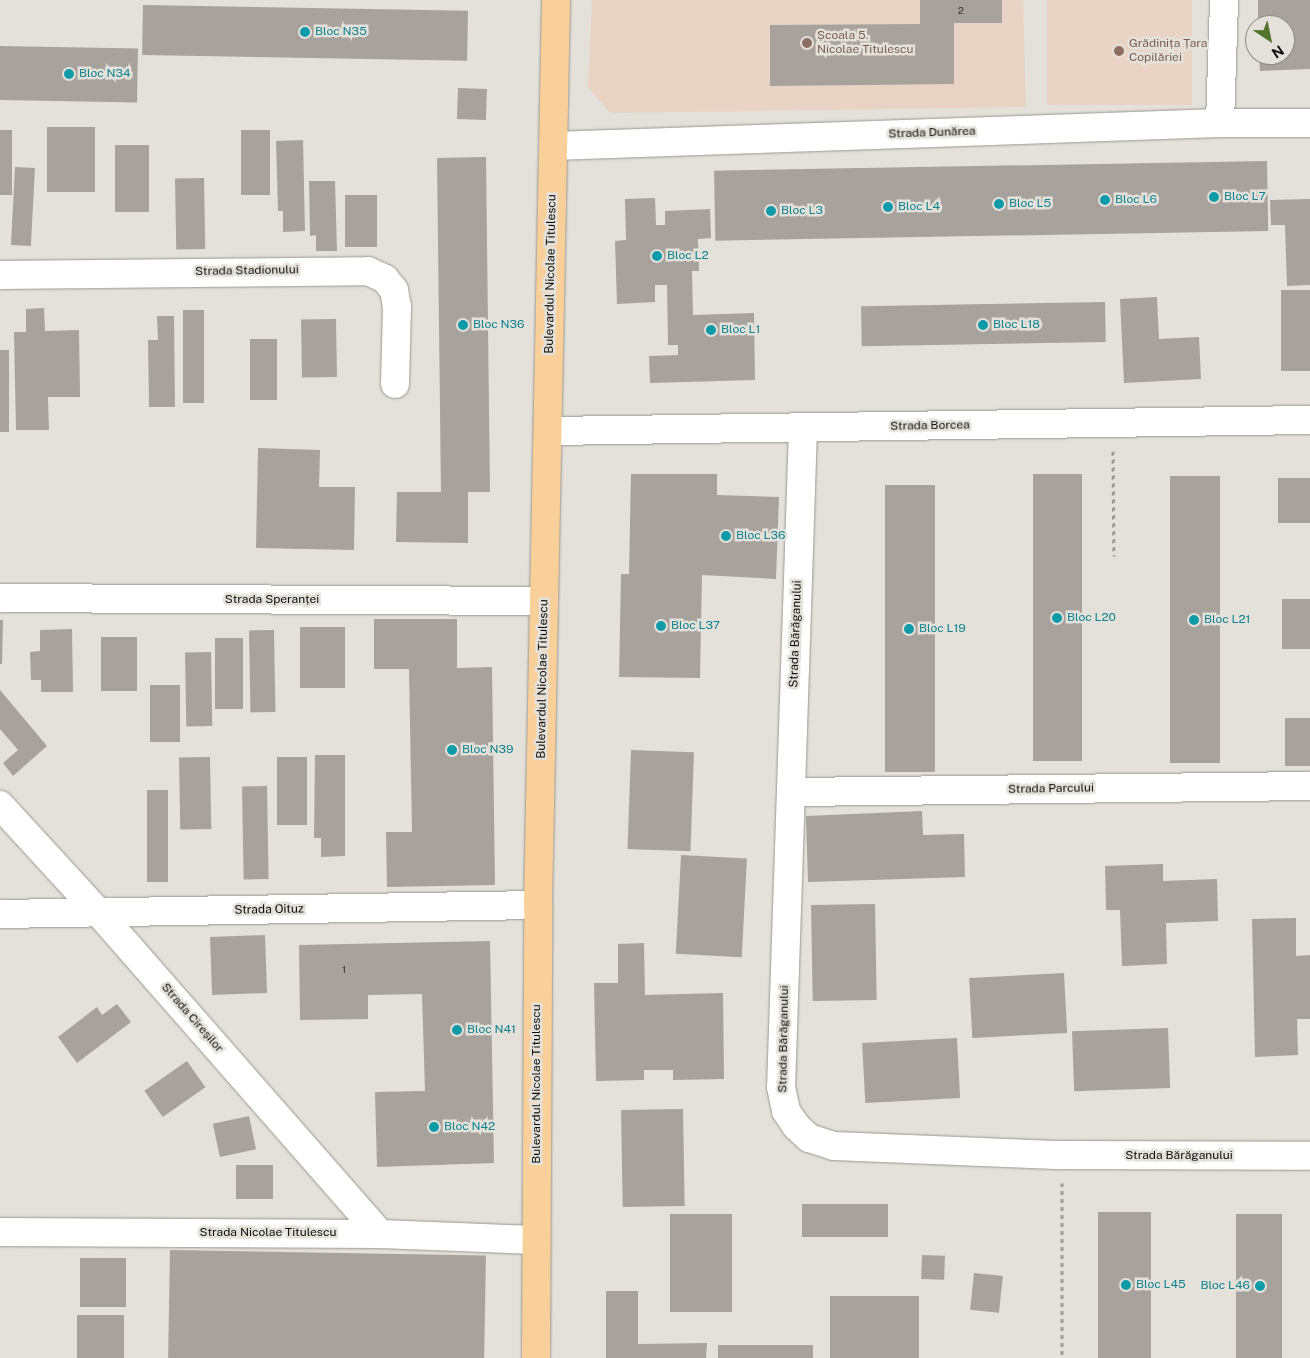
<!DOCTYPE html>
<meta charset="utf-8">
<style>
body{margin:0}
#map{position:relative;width:1310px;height:1358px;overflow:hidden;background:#e4e0da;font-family:"Public Sans",sans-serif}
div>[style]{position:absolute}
.education>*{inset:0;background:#e8d3c5;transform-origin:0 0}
.building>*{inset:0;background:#a8a29d;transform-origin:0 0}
.path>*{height:3px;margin-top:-1.5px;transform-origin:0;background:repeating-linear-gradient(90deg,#9e9b96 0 4px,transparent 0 8px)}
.roads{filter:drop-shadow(0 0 1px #9a9791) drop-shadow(0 0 1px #9a9791)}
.minor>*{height:28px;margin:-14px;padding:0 14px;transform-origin:14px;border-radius:14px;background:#fff}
.major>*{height:28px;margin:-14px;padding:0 14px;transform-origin:14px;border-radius:14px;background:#fad09a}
.dots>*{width:14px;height:14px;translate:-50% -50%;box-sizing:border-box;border:2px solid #e4e0da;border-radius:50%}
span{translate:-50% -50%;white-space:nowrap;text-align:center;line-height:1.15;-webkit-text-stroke:5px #e4e0da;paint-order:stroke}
.number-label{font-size:10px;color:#34322f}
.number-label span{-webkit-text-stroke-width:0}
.culture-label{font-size:12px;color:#0d838f}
.left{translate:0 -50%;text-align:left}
.right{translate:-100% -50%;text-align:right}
.education-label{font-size:12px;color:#785e54}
.street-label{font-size:12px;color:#0d0c0a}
.north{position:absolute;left:1245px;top:15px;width:50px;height:50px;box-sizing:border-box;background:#e4e0da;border:1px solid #8e8b87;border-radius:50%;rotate:146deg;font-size:14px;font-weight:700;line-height:20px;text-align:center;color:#0d0c0a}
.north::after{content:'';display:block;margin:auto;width:18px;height:22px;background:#53742b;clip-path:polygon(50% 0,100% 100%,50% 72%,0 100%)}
</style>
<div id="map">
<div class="education">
<i style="clip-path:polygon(592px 0,1023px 0,1026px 107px,610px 113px,588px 87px)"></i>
<i style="left:1047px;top:0;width:145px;height:105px"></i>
</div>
<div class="building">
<i style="clip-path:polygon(920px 0,1002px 0,1002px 23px,954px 23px,954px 84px,770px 86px,770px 25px,920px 24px)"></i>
<i style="clip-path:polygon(1258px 0,1310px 0,1310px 69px,1260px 71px,1259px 55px,1285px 55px,1285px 25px,1258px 25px)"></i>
<i style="left:143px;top:5px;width:325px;height:50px;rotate:1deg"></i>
<i style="left:0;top:46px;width:138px;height:54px;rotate:1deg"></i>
<i style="left:458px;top:88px;width:29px;height:31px;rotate:2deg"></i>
<i style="left:95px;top:127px;width:65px;height:48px;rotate:90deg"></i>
<i style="left:0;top:130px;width:12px;height:65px"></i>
<i style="left:270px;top:130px;width:65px;height:29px;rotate:90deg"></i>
<i style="clip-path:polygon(303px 140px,305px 231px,283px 232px,283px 211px,278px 211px,276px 141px)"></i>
<i style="left:115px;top:145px;width:34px;height:67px"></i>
<i style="clip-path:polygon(486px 157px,490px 492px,468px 492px,468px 543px,396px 542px,397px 492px,441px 492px,437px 158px)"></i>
<i style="left:1267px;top:161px;width:70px;height:553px;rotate:89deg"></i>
<i style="left:15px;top:167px;width:20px;height:78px;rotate:3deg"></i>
<i style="left:204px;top:178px;width:71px;height:29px;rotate:89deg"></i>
<i style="clip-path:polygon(309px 181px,335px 181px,337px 251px,316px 251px,316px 235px,310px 236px)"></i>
<i style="left:345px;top:195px;width:32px;height:52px"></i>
<i style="clip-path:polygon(655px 198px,656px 225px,665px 225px,665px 211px,710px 209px,711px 238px,698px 239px,699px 271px,692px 271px,693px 315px,754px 313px,755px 380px,650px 383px,649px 356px,678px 355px,678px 345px,668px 345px,667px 285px,655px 285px,655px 302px,617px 304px,615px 241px,626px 240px,625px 199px)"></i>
<i style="clip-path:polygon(1310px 199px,1310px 285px,1287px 286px,1285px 225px,1271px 225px,1270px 200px)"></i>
<i style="left:1281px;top:290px;width:29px;height:81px"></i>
<i style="clip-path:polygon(1157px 297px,1159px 339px,1199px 337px,1201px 379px,1124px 383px,1120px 299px)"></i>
<i style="left:1105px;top:302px;width:40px;height:244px;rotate:89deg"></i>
<i style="clip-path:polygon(44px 308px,45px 331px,79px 330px,80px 397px,48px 397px,49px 430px,16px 430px,14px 332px,26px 332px,26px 309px)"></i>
<i style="left:183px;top:310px;width:21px;height:93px"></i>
<i style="clip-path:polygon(157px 316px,174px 316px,175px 407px,149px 407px,148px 340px,158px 340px)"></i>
<i style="left:336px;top:319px;width:58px;height:35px;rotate:89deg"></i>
<i style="left:250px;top:339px;width:27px;height:61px"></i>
<i style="left:0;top:350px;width:9px;height:82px"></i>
<i style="clip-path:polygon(258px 448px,320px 450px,319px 487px,355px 487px,354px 550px,256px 548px)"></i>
<i style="clip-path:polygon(631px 474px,717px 474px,717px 495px,779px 497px,776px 579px,702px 575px,700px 678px,619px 677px,621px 574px,629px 574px)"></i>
<i style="left:1033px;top:474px;width:49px;height:287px"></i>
<i style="left:1220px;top:476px;width:287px;height:50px;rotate:90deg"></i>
<i style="left:1310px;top:478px;width:45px;height:32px;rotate:90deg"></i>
<i style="left:885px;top:485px;width:50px;height:287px"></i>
<i style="left:1310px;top:599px;width:50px;height:28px;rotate:90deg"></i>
<i style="clip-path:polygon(374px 619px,457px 619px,457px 668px,492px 667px,495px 885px,387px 887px,386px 832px,412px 832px,409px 669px,374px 669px)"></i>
<i style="clip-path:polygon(0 620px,3px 620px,2px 664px,0 664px)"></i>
<i style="left:300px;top:627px;width:45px;height:61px"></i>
<i style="clip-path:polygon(72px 629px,73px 692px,41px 692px,41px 680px,31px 680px,30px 652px,40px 651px,40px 630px)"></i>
<i style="left:274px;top:630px;width:82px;height:25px;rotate:89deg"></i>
<i style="left:101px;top:637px;width:36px;height:54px"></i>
<i style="left:215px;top:638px;width:28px;height:71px"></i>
<i style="left:211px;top:652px;width:74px;height:26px;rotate:89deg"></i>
<i style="left:150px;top:685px;width:30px;height:57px"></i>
<i style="clip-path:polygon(0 690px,47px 746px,13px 776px,3px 763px,18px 750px,0 729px)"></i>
<i style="left:1285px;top:718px;width:25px;height:48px"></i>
<i style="left:631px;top:750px;width:63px;height:99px;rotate:2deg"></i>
<i style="clip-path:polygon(315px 755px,345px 755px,345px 856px,321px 857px,321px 838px,314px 838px)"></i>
<i style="left:210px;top:757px;width:72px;height:31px;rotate:89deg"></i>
<i style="left:277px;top:757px;width:30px;height:68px"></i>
<i style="left:267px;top:786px;width:93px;height:25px;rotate:89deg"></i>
<i style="left:147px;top:790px;width:21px;height:92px"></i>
<i style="clip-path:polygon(922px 811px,923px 835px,964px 834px,965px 877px,808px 882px,806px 816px)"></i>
<i style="left:681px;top:855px;width:66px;height:99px;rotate:3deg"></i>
<i style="clip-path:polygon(1163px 864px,1163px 881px,1217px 879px,1218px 921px,1166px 923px,1167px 964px,1122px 966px,1120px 910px,1106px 910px,1105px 866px)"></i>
<i style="left:875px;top:904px;width:96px;height:64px;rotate:89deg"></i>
<i style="clip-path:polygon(1296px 918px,1296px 956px,1310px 955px,1310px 1019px,1297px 1019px,1298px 1055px,1255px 1057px,1252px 919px)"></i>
<i style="left:265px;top:935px;width:58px;height:55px;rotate:88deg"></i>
<i style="clip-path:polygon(490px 941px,494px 1163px,377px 1167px,375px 1092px,425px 1091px,422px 994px,368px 995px,368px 1019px,300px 1020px,299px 945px)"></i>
<i style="clip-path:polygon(644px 943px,645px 995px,723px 993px,724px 1079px,673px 1080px,673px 1070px,644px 1070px,644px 1080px,596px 1081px,594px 983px,618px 983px,618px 944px)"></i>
<i style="left:1064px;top:973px;width:60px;height:95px;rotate:87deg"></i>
<i style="clip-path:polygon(117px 1004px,131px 1022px,77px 1063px,58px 1037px,97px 1007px,102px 1015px)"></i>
<i style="left:1168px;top:1028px;width:60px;height:96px;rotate:88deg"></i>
<i style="left:957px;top:1038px;width:60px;height:95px;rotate:87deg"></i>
<i style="left:187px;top:1061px;width:32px;height:52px;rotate:55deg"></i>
<i style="left:683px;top:1109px;width:97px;height:62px;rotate:89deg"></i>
<i style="left:249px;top:1116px;width:34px;height:37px;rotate:78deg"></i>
<i style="left:236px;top:1165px;width:37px;height:34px"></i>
<i style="left:802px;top:1204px;width:86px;height:33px"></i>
<i style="left:1098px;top:1212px;width:53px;height:146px"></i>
<i style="left:670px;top:1214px;width:62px;height:98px"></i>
<i style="left:1236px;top:1214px;width:46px;height:144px"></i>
<i style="left:170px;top:1250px;width:316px;height:108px;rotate:1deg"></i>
<i style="left:922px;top:1255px;width:23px;height:24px;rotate:2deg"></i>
<i style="left:80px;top:1258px;width:46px;height:49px"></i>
<i style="left:974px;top:1273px;width:29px;height:37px;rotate:6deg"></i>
<i style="clip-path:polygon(606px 1291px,638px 1291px,638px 1344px,707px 1343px,706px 1358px,606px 1358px)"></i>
<i style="left:919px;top:1296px;width:62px;height:89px;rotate:90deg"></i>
<i style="left:77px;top:1315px;width:47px;height:43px"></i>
<i style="left:718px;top:1345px;width:95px;height:13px"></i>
</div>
<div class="path">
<i style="left:1113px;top:451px;width:105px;rotate:89.5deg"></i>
<i style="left:1062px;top:1183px;width:175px;rotate:90deg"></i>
</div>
<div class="roads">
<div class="minor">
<i style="left:1220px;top:123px;width:123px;rotate:-88.1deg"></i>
<i style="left:553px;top:146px;width:667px;rotate:-1.97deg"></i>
<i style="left:1220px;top:123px;width:90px"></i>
<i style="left:0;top:275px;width:368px;rotate:-0.6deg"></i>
<i style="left:368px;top:271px;width:19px;rotate:25deg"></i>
<i style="left:385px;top:279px;width:14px;rotate:51deg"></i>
<i style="left:394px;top:290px;width:17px;rotate:80deg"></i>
<i style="left:397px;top:307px;width:77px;rotate:91.5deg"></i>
<i style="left:803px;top:429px;width:658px;rotate:91.91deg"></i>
<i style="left:781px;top:1087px;width:25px;rotate:78deg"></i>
<i style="left:786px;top:1111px;width:18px;rotate:56deg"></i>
<i style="left:796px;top:1126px;width:18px;rotate:43deg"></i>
<i style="left:809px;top:1138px;width:26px;rotate:18deg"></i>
<i style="left:834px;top:1146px;width:228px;rotate:2.3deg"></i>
<i style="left:1062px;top:1155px;width:248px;rotate:0.2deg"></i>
<i style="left:549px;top:431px;width:761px;rotate:-0.83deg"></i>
<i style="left:0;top:598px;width:544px;rotate:0.32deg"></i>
<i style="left:792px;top:792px;width:518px;rotate:-0.66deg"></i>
<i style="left:0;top:805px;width:148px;rotate:47.5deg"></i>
<i style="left:100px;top:914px;width:425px;rotate:48.8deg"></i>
<i style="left:0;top:914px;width:538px;rotate:-0.96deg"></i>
<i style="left:0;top:1232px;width:380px;rotate:0.3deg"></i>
<i style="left:380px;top:1234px;width:156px;rotate:2.2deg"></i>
</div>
<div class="major">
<i style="left:536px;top:1358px;width:453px;rotate:-89.7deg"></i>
<i style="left:538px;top:905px;width:905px;rotate:-88.86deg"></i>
</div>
</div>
<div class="dots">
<i style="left:305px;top:32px;background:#0f9aa8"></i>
<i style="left:807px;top:43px;background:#8d6e63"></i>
<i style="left:1119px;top:51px;background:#8d6e63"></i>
<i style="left:69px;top:74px;background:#0f9aa8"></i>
<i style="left:1214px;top:197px;background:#0f9aa8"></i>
<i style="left:1105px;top:200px;background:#0f9aa8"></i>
<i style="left:999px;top:204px;background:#0f9aa8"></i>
<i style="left:888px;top:207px;background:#0f9aa8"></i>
<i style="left:771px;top:211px;background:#0f9aa8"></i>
<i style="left:657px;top:256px;background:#0f9aa8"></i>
<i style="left:463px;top:325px;background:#0f9aa8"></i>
<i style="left:983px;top:325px;background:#0f9aa8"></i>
<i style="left:711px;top:330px;background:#0f9aa8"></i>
<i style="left:726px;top:536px;background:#0f9aa8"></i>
<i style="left:1057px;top:618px;background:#0f9aa8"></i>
<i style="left:1194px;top:620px;background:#0f9aa8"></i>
<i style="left:661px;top:626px;background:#0f9aa8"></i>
<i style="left:909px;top:629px;background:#0f9aa8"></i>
<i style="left:452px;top:750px;background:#0f9aa8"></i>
<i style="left:457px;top:1030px;background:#0f9aa8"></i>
<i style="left:434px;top:1127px;background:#0f9aa8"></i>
<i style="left:1126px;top:1285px;background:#0f9aa8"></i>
<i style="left:1260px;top:1286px;background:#0f9aa8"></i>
</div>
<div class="number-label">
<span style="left:961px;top:11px">2</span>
<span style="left:344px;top:970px">1</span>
</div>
<div class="culture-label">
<span class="left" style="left:315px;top:32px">Bloc N35</span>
<span class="left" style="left:79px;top:74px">Bloc N34</span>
<span class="left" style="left:1224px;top:197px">Bloc L7</span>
<span class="left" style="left:1115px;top:200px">Bloc L6</span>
<span class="left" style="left:1009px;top:204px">Bloc L5</span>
<span class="left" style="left:898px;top:207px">Bloc L4</span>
<span class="left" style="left:781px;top:211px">Bloc L3</span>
<span class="left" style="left:667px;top:256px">Bloc L2</span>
<span class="left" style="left:473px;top:325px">Bloc N36</span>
<span class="left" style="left:993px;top:325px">Bloc L18</span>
<span class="left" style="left:721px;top:330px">Bloc L1</span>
<span class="left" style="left:736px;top:536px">Bloc L36</span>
<span class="left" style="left:1067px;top:618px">Bloc L20</span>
<span class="left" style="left:1204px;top:620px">Bloc L21</span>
<span class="left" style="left:671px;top:626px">Bloc L37</span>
<span class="left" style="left:919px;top:629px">Bloc L19</span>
<span class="left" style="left:462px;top:750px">Bloc N39</span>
<span class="left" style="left:467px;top:1030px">Bloc N41</span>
<span class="left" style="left:444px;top:1127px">Bloc N42</span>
<span class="left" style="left:1136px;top:1285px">Bloc L45</span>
<span class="right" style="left:1250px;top:1286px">Bloc L46</span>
</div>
<div class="education-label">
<span class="left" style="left:817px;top:43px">Școala 5.<br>Nicolae Titulescu</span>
<span class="left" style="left:1129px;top:51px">Grădinița Țara<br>Copilăriei</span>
</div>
<div class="street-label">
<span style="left:932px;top:133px;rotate:-2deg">Strada Dunărea</span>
<span style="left:247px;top:271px;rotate:-1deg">Strada Stadionului</span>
<span style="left:551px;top:274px;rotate:-89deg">Bulevardul Nicolae Titulescu</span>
<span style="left:930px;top:426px;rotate:-1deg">Strada Borcea</span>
<span style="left:272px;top:600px">Strada Speranței</span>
<span style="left:796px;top:634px;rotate:-88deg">Strada Bărăganului</span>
<span style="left:543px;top:679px;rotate:-89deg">Bulevardul Nicolae Titulescu</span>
<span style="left:1051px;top:789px;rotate:-1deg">Strada Parcului</span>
<span style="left:269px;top:910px;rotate:-1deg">Strada Oituz</span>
<span style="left:192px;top:1018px;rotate:49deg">Strada Cireșilor</span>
<span style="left:784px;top:1039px;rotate:-89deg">Strada Bărăganului</span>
<span style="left:537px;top:1084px;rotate:-90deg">Bulevardul Nicolae Titulescu</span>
<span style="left:1179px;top:1156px">Strada Bărăganului</span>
<span style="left:268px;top:1233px">Strada Nicolae Titulescu</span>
</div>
<div class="north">N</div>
</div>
